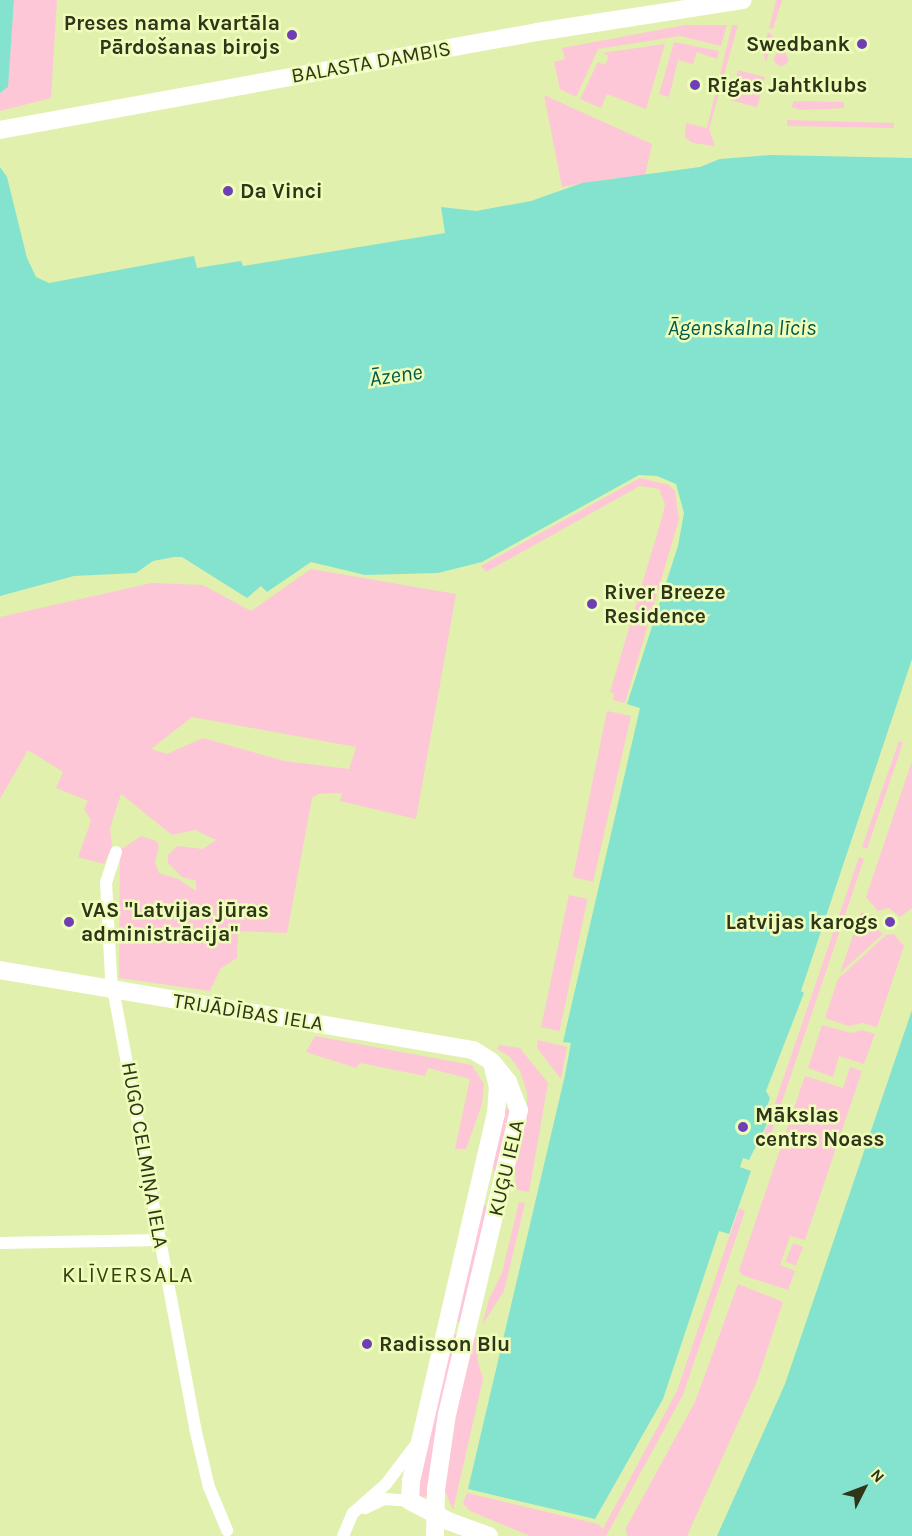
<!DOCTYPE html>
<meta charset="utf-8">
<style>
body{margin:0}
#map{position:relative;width:912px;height:1536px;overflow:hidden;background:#e1f0ad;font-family:Karla,sans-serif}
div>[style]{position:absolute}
.green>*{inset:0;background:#fdc7d7;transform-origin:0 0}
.round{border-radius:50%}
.water>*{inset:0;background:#84e3ce}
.street>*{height:12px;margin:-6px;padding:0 6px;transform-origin:6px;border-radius:6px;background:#fff}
.secondary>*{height:18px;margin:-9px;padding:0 9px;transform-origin:9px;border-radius:9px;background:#fff}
.dots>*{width:16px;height:16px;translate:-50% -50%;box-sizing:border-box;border:3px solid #eefdba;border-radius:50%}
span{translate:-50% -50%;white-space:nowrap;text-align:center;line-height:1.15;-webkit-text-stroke:5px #eefdba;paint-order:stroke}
.poi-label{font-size:21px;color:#30351a;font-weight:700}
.right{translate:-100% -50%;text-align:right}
.left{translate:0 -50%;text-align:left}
.street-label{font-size:21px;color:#30351a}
.water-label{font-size:22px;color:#03594c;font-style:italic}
.neighbourhood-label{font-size:22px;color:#384010;letter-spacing:1.5px}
.north{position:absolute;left:834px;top:1458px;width:60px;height:60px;-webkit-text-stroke:4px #eefdba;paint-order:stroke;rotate:48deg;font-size:16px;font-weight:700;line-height:24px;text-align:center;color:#30351a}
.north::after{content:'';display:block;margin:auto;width:21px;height:27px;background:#30351a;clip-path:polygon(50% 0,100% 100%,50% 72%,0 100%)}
</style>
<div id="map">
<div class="green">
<i style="clip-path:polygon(14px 0,57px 0,51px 98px,0 111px,0 93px,7px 88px)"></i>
<i style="clip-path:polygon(776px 0,782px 0,773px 29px,769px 28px)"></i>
<i style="clip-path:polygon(685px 25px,727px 25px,721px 46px,680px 36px,598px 49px,576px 97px,560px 89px,554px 62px,565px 59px,562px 48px)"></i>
<i style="clip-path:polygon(732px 25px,738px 25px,709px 129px,715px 146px,693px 143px,685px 138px,686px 123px,707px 128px)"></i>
<i style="clip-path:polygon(768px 32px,773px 36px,766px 62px,763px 53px)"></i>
<i style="clip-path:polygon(674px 42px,719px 51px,717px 59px,697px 52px,693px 64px,678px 60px,669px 97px,659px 94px)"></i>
<i style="clip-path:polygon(665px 44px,646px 109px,607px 94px,601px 108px,580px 99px,598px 62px,605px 65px,609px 56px,602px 53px)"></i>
<i class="round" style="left:774px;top:52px;width:14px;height:14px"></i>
<i style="left:738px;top:70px;width:28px;height:31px;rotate:15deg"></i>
<i style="clip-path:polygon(544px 95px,652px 144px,645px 176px,700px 167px,720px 159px,714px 181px,615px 178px,562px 187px)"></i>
<i style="clip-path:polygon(794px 101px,844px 102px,844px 108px,801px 110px,791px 107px)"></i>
<i style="clip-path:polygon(787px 120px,894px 123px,894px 128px,787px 126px)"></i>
<i style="clip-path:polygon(640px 478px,669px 485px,675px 491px,679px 519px,625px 703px,613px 700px,614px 693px,610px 692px,663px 514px,665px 504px,659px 489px,640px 486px,486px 572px,481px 566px)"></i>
<i style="clip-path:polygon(evenodd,311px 569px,456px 594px,416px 819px,340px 801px,342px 793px,318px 794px,312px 798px,287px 933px,238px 931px,237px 958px,221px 968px,210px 991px,119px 978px,120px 850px,141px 836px,156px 841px,159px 846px,155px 862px,159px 873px,178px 879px,196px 891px,196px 881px,182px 877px,168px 863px,168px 855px,177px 846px,203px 849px,216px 840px,195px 830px,172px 835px,121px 794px,110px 828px,112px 847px,104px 864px,78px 857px,91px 821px,84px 809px,88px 801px,56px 788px,63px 772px,28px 750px,0 799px,0 617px,152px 583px,203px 585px,251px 611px,311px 569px,192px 717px,356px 747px,356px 748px,349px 769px,284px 761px,203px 738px,167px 754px,151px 749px,192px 717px)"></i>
<i style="clip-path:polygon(607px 711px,631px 716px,593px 882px,573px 877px)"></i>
<i style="clip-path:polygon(899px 741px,903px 743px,867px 849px,862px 847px)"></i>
<i style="clip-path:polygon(912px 761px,912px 908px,900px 917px,889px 908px,878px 911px,866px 897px)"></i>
<i style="clip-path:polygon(859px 857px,864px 859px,767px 1146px,761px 1144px)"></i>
<i style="left:569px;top:895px;width:19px;height:135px;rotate:12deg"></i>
<i style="clip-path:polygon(861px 912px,874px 916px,875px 927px,883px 934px,840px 973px)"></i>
<i style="clip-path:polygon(894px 934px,904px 946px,877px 1027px,862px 1023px,849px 1026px,825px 1018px,838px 979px,886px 935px)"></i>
<i style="clip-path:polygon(822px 1025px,851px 1033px,862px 1030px,875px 1034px,864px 1064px,839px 1056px,833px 1077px,808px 1068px)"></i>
<i style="clip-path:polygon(315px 1036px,472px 1065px,484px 1084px,482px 1104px,466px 1149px,455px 1149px,470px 1079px,428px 1068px,425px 1076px,360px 1063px,356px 1068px,306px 1052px)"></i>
<i style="clip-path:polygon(538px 1040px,567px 1047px,561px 1079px,537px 1048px)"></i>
<i style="clip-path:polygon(499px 1045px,520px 1048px,548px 1083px,529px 1192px,517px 1190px,514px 1167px,527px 1108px,527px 1092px,520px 1071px,510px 1057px,497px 1049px)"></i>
<i style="clip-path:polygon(850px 1067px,862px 1071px,805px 1240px,790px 1236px,780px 1265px,795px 1271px,788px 1290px,742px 1275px,739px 1270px,805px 1076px,843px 1088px)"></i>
<i style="clip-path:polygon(505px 1108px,510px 1110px,495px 1173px,491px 1163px)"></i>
<i style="clip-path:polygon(519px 1202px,525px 1203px,504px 1291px,482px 1325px,489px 1299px,502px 1273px)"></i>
<i style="clip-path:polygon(484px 1204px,487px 1208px,460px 1322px,454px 1321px)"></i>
<i style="clip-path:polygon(739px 1208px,745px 1211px,683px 1395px,606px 1536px,530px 1536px,470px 1511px,463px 1503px,467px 1493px,598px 1524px,603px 1529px,677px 1391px)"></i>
<i style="left:793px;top:1243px;width:11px;height:20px;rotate:22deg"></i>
<i style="clip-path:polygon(738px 1284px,783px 1302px,757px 1381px,687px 1536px,627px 1536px,626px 1528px,695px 1402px)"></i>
<i style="clip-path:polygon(451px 1333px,457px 1335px,439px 1414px,428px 1495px,422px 1498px,416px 1491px)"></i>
<i style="clip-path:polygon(472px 1336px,481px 1339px,477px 1358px,483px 1379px,453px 1510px,445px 1491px,452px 1433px)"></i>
</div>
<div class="water">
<i style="clip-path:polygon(0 0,14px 0,8px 87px,0 93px)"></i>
<i style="clip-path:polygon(771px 155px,912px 158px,912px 659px,801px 991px,804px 993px,766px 1091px,770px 1098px,765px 1112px,769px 1113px,767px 1124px,749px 1160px,743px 1158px,740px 1167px,751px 1171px,729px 1234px,719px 1231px,663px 1399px,595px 1519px,468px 1489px,565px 1075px,571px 1043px,563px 1042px,640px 708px,627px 704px,678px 546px,684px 513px,676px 484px,657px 476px,639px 475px,482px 562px,438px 573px,365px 575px,311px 562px,267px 592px,261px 586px,247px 598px,182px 557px,174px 557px,153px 561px,136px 573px,74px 576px,0 596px,0 167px,7px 177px,27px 258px,36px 277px,49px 283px,194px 256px,197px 268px,241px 261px,243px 266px,445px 233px,441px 207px,476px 211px,531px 201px,582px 183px,700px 167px,720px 159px)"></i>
<i style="clip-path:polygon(912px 1010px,912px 1536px,717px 1536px,785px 1384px)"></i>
</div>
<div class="street">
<i style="left:116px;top:852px;width:32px;rotate:108deg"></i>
<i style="left:106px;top:882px;width:96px;rotate:87deg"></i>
<i style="left:111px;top:978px;width:458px;rotate:79.4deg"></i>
<i style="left:195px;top:1428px;width:61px;rotate:76.7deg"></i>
<i style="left:209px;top:1487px;width:47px;rotate:67.3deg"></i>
<i style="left:0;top:1243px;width:161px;rotate:-1.1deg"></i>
<i style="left:365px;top:1508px;width:21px;rotate:-25deg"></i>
<i style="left:384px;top:1499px;width:26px;rotate:4deg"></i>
<i style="left:343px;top:1536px;width:25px;rotate:-67deg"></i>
<i style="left:353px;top:1513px;width:44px;rotate:-41.3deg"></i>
<i style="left:386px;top:1484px;width:46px;rotate:-52.9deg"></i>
</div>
<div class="secondary">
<i style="left:0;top:130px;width:546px;rotate:-10.34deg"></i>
<i style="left:537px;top:32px;width:208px;rotate:-8.8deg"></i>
<i style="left:0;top:970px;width:480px;rotate:9.6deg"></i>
<i style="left:473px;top:1050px;width:22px;rotate:32deg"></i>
<i style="left:492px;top:1062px;width:26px;rotate:51deg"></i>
<i style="left:508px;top:1082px;width:30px;rotate:69deg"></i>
<i style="left:519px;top:1110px;width:312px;rotate:103.3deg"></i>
<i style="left:447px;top:1414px;width:76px;rotate:98.3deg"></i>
<i style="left:436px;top:1489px;width:47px;rotate:91.2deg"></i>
<i style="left:489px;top:1536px;width:44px;rotate:-159.9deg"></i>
<i style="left:448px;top:1521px;width:43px;rotate:-152.2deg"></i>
<i style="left:410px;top:1501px;width:20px;rotate:-87deg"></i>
<i style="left:411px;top:1481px;width:377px;rotate:-77deg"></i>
<i style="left:496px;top:1114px;width:27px;rotate:-86deg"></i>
<i style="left:498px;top:1087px;width:21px;rotate:-104deg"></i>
</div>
<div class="dots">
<i style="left:292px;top:35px;background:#6f3eb5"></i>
<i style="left:862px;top:44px;background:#6f3eb5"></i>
<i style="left:695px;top:85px;background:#6f3eb5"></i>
<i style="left:228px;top:191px;background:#6f3eb5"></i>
<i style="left:592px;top:604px;background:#6f3eb5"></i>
<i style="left:69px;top:922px;background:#6f3eb5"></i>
<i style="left:890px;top:922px;background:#6f3eb5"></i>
<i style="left:743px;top:1127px;background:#6f3eb5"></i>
<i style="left:367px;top:1344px;background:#6f3eb5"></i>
</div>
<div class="poi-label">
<span class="right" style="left:280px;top:35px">Preses nama kvartāla<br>Pārdošanas birojs</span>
<span class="right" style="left:850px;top:44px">Swedbank</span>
<span class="left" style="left:707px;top:85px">Rīgas Jahtklubs</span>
<span class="left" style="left:240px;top:191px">Da Vinci</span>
<span class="left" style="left:604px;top:604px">River Breeze<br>Residence</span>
<span class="left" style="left:81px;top:922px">VAS "Latvijas jūras<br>administrācija"</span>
<span class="right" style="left:878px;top:922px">Latvijas karogs</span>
<span class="left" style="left:755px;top:1127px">Mākslas<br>centrs Noass</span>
<span class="left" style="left:379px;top:1344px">Radisson Blu</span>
</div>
<div class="street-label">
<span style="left:371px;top:62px;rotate:-10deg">BALASTA DAMBIS</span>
<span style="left:248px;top:1012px;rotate:9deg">TRIJĀDĪBAS IELA</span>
<span style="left:145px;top:1155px;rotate:80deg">HUGO CELMIŅA IELA</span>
<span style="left:506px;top:1168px;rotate:-77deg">KUĢU IELA</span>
</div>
<div class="water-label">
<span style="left:742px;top:329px">Āgenskalna līcis</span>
<span style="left:396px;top:376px;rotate:-8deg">Āzene</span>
</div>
<div class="neighbourhood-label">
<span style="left:128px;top:1276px">KLĪVERSALA</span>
</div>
<div class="north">N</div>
</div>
